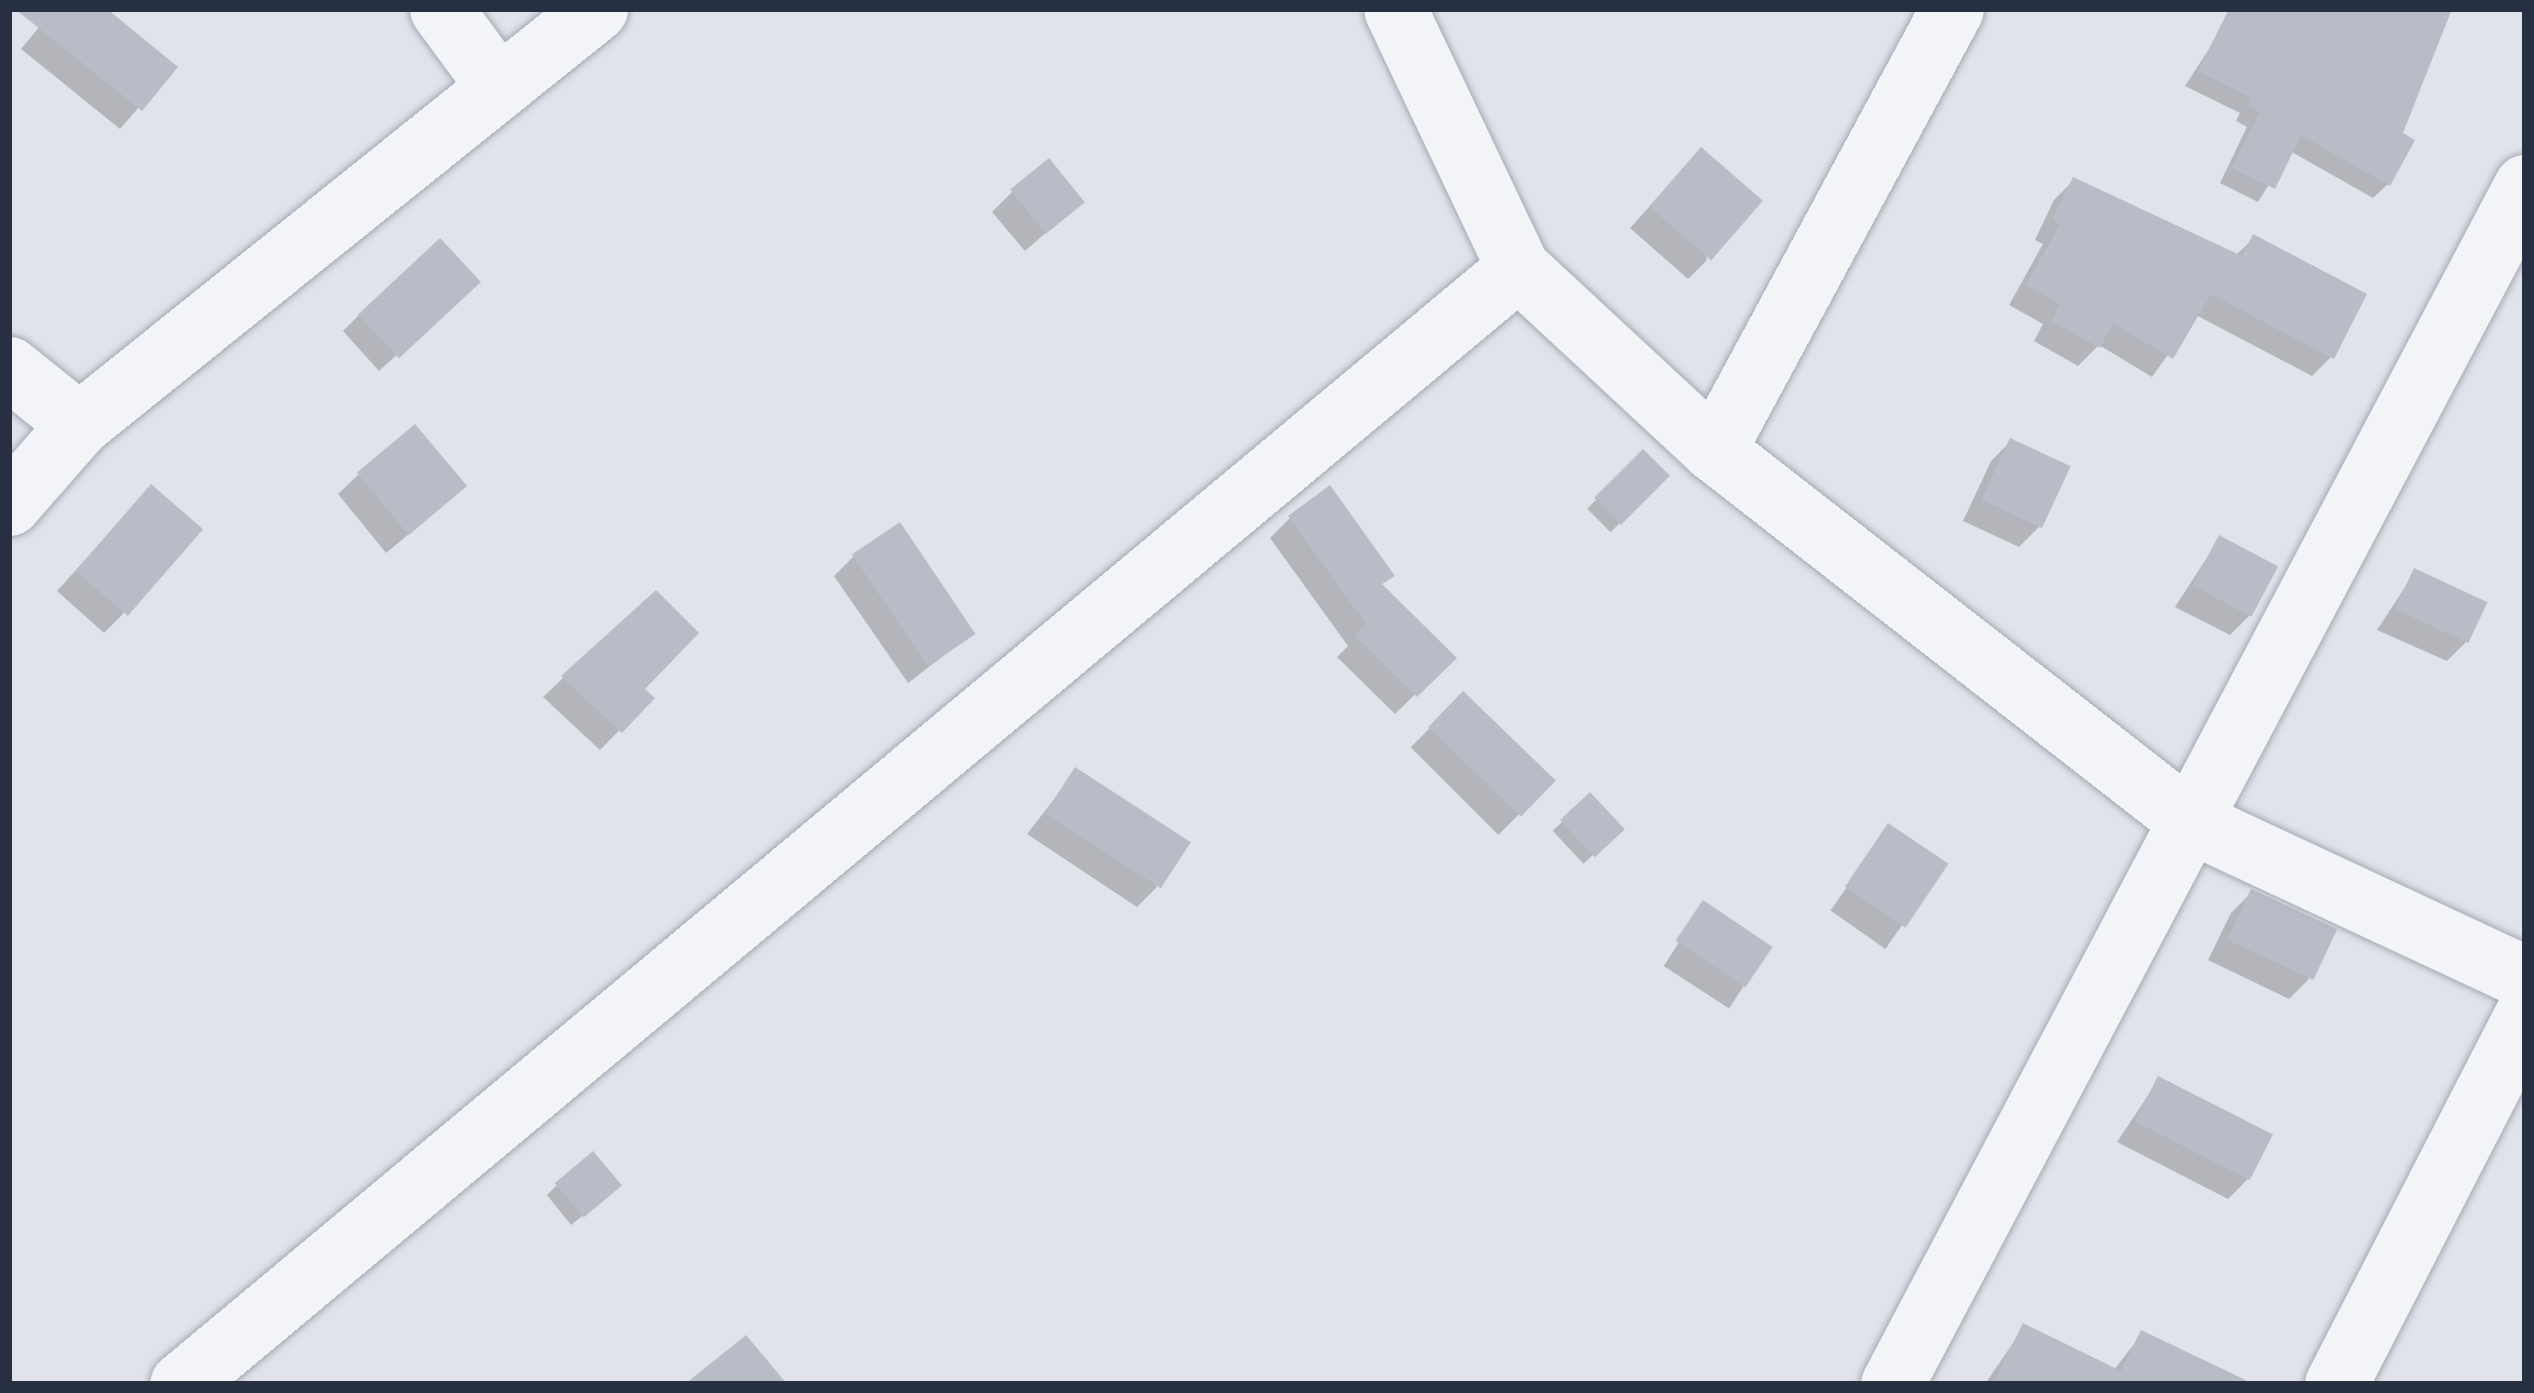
<!DOCTYPE html>
<style>
body{margin:0}
#map{position:relative;width:2534px;height:1393px;overflow:hidden;background:#e0e3ea;font-family:"Exo 2",sans-serif}
div>[style]{position:absolute}
.shadow>*{inset:0;background:#0003;transform-origin:0 0}
.building>*{inset:0;background:#b7bcc7;transform-origin:0 0}
.roads{filter:drop-shadow(0 0 3px #a5aab4) drop-shadow(0 0 3px #a5aab4)}
.minor>*{height:63px;margin:-31.5px;padding:0 31.5px;transform-origin:31.5px;border-radius:31.5px;background:#f3f4f8}
span{translate:-50% -50%;white-space:nowrap;text-align:center;line-height:1.15;-webkit-text-stroke:12px #f0f2f7;paint-order:stroke}
.frame{position:absolute;inset:0;border:12px solid #273042;pointer-events:none}
</style>
<div id="map">
<div class="shadow">
<i style="clip-path:polygon(54px 9px,102px 9px,173px 68px,120px 129px,21px 49px)"></i>
<i style="clip-path:polygon(2306px 9px,2433px 9px,2388px 184px,2373px 198px,2290px 151px,2258px 202px,2220px 183px,2247px 127px,2236px 121px,2240px 113px,2185px 86px,2218px 35px)"></i>
<i style="clip-path:polygon(1682px 171px,1707px 260px,1688px 279px,1630px 228px)"></i>
<i style="clip-path:polygon(2074px 180px,2235px 256px,2254px 238px,2331px 357px,2312px 376px,2196px 315px,2152px 377px,2099px 345px,2078px 366px,2034px 341px,2043px 324px,2009px 305px,2043px 244px,2035px 240px,2054px 200px)"></i>
<i style="clip-path:polygon(1012px 192px,1081px 202px,1025px 251px,992px 212px)"></i>
<i style="clip-path:polygon(460px 298px,379px 371px,343px 331px,359px 315px)"></i>
<i style="clip-path:polygon(2011px 441px,2039px 527px,2019px 547px,1963px 521px,1991px 461px)"></i>
<i style="left:1643px;top:453px;width:33px;height:79px;rotate:45deg"></i>
<i style="clip-path:polygon(358px 475px,443px 506px,386px 553px,338px 494px)"></i>
<i style="clip-path:polygon(132px 508px,123px 614px,104px 633px,57px 591px)"></i>
<i style="clip-path:polygon(1290px 518px,1391px 575px,1380px 586px,1452px 658px,1395px 714px,1337px 657px,1348px 646px,1270px 538px)"></i>
<i style="clip-path:polygon(2219px 539px,2250px 615px,2230px 635px,2175px 607px)"></i>
<i style="clip-path:polygon(854px 556px,972px 634px,908px 683px,834px 576px)"></i>
<i style="clip-path:polygon(2415px 572px,2467px 641px,2447px 661px,2377px 630px)"></i>
<i style="clip-path:polygon(563px 678px,640px 689px,651px 698px,600px 750px,543px 697px)"></i>
<i style="left:1463px;top:695px;width:124px;height:74px;rotate:45deg"></i>
<i style="clip-path:polygon(1076px 771px,1157px 887px,1137px 907px,1027px 834px)"></i>
<i style="left:1590px;top:796px;width:45px;height:51px;rotate:47deg"></i>
<i style="left:1889px;top:827px;width:67px;height:102px;rotate:35deg"></i>
<i style="clip-path:polygon(2251px 893px,2309px 979px,2289px 999px,2208px 960px,2231px 913px)"></i>
<i style="left:1704px;top:904px;width:78px;height:74px;rotate:33deg"></i>
<i style="clip-path:polygon(2159px 1079px,2248px 1179px,2228px 1199px,2117px 1142px)"></i>
<i style="clip-path:polygon(556px 1186px,609px 1195px,571px 1225px,547px 1195px)"></i>
<i style="clip-path:polygon(2024px 1327px,2113px 1371px,2142px 1334px,2197px 1384px,1985px 1384px)"></i>
</div>
<div class="building">
<i style="clip-path:polygon(15px 9px,107px 9px,178px 67px,142px 111px)"></i>
<i style="clip-path:polygon(2229px 9px,2452px 9px,2403px 133px,2415px 140px,2390px 186px,2301px 135px,2275px 189px,2232px 168px,2260px 112px,2248px 105px,2252px 98px,2198px 71px)"></i>
<i style="left:1701px;top:147px;width:82px;height:79px;rotate:41deg"></i>
<i style="left:1049px;top:158px;width:57px;height:50px;rotate:51deg"></i>
<i style="clip-path:polygon(2073px 177px,2242px 256px,2253px 234px,2367px 294px,2334px 359px,2211px 294px,2173px 359px,2113px 323px,2100px 348px,2051px 321px,2060px 304px,2026px 285px,2060px 224px,2052px 220px)"></i>
<i style="left:440px;top:238px;width:60px;height:112px;rotate:47deg"></i>
<i style="left:415px;top:424px;width:81px;height:76px;rotate:50deg"></i>
<i style="left:2010px;top:438px;width:67px;height:68px;rotate:25deg"></i>
<i style="left:1643px;top:449px;width:38px;height:69px;rotate:45deg"></i>
<i style="left:151px;top:484px;width:69px;height:115px;rotate:41deg"></i>
<i style="clip-path:polygon(1330px 485px,1395px 576px,1382px 584px,1457px 658px,1417px 697px,1355px 635px,1366px 624px,1288px 516px)"></i>
<i style="left:900px;top:522px;width:135px;height:58px;rotate:56deg"></i>
<i style="left:2219px;top:535px;width:67px;height:57px;rotate:28deg"></i>
<i style="left:2414px;top:568px;width:81px;height:45px;rotate:25deg"></i>
<i style="clip-path:polygon(656px 590px,699px 633px,645px 689px,655px 698px,622px 733px,561px 676px)"></i>
<i style="left:1463px;top:691px;width:129px;height:50px;rotate:44deg"></i>
<i style="left:1075px;top:767px;width:138px;height:55px;rotate:33deg"></i>
<i style="left:1590px;top:792px;width:51px;height:41px;rotate:47deg"></i>
<i style="left:1888px;top:823px;width:73px;height:77px;rotate:34deg"></i>
<i style="left:2251px;top:889px;width:95px;height:56px;rotate:25deg"></i>
<i style="left:1703px;top:900px;width:84px;height:49px;rotate:34deg"></i>
<i style="left:2158px;top:1076px;width:129px;height:51px;rotate:27deg"></i>
<i style="left:593px;top:1151px;width:45px;height:50px;rotate:50deg"></i>
<i style="clip-path:polygon(2023px 1323px,2121px 1371px,2141px 1330px,2254px 1384px,1993px 1384px)"></i>
<i style="clip-path:polygon(746px 1335px,787px 1384px,685px 1384px)"></i>
</div>
<div class="roads">
<div class="minor">
<i style="left:441px;top:9px;width:94px;rotate:53.6deg"></i>
<i style="left:1395px;top:9px;width:287px;rotate:64.6deg"></i>
<i style="left:1518px;top:268px;width:267px;rotate:42.9deg"></i>
<i style="left:1714px;top:450px;width:604px;rotate:37.93deg"></i>
<i style="left:2190px;top:821px;width:370px;rotate:25deg"></i>
<i style="left:9px;top:368px;width:90px;rotate:38.7deg"></i>
<i style="left:1714px;top:450px;width:501px;rotate:-61.65deg"></i>
<i style="left:9px;top:504px;width:106px;rotate:-48.8deg"></i>
<i style="left:79px;top:424px;width:663px;rotate:-38.75deg"></i>
<i style="left:181px;top:1384px;width:1742px;rotate:-39.85deg"></i>
<i style="left:1892px;top:1384px;width:1355px;rotate:-62.15deg"></i>
<i style="left:2336px;top:1384px;width:414px;rotate:-62.8deg"></i>
</div>
</div>
<div class="frame"></div>
</div>
